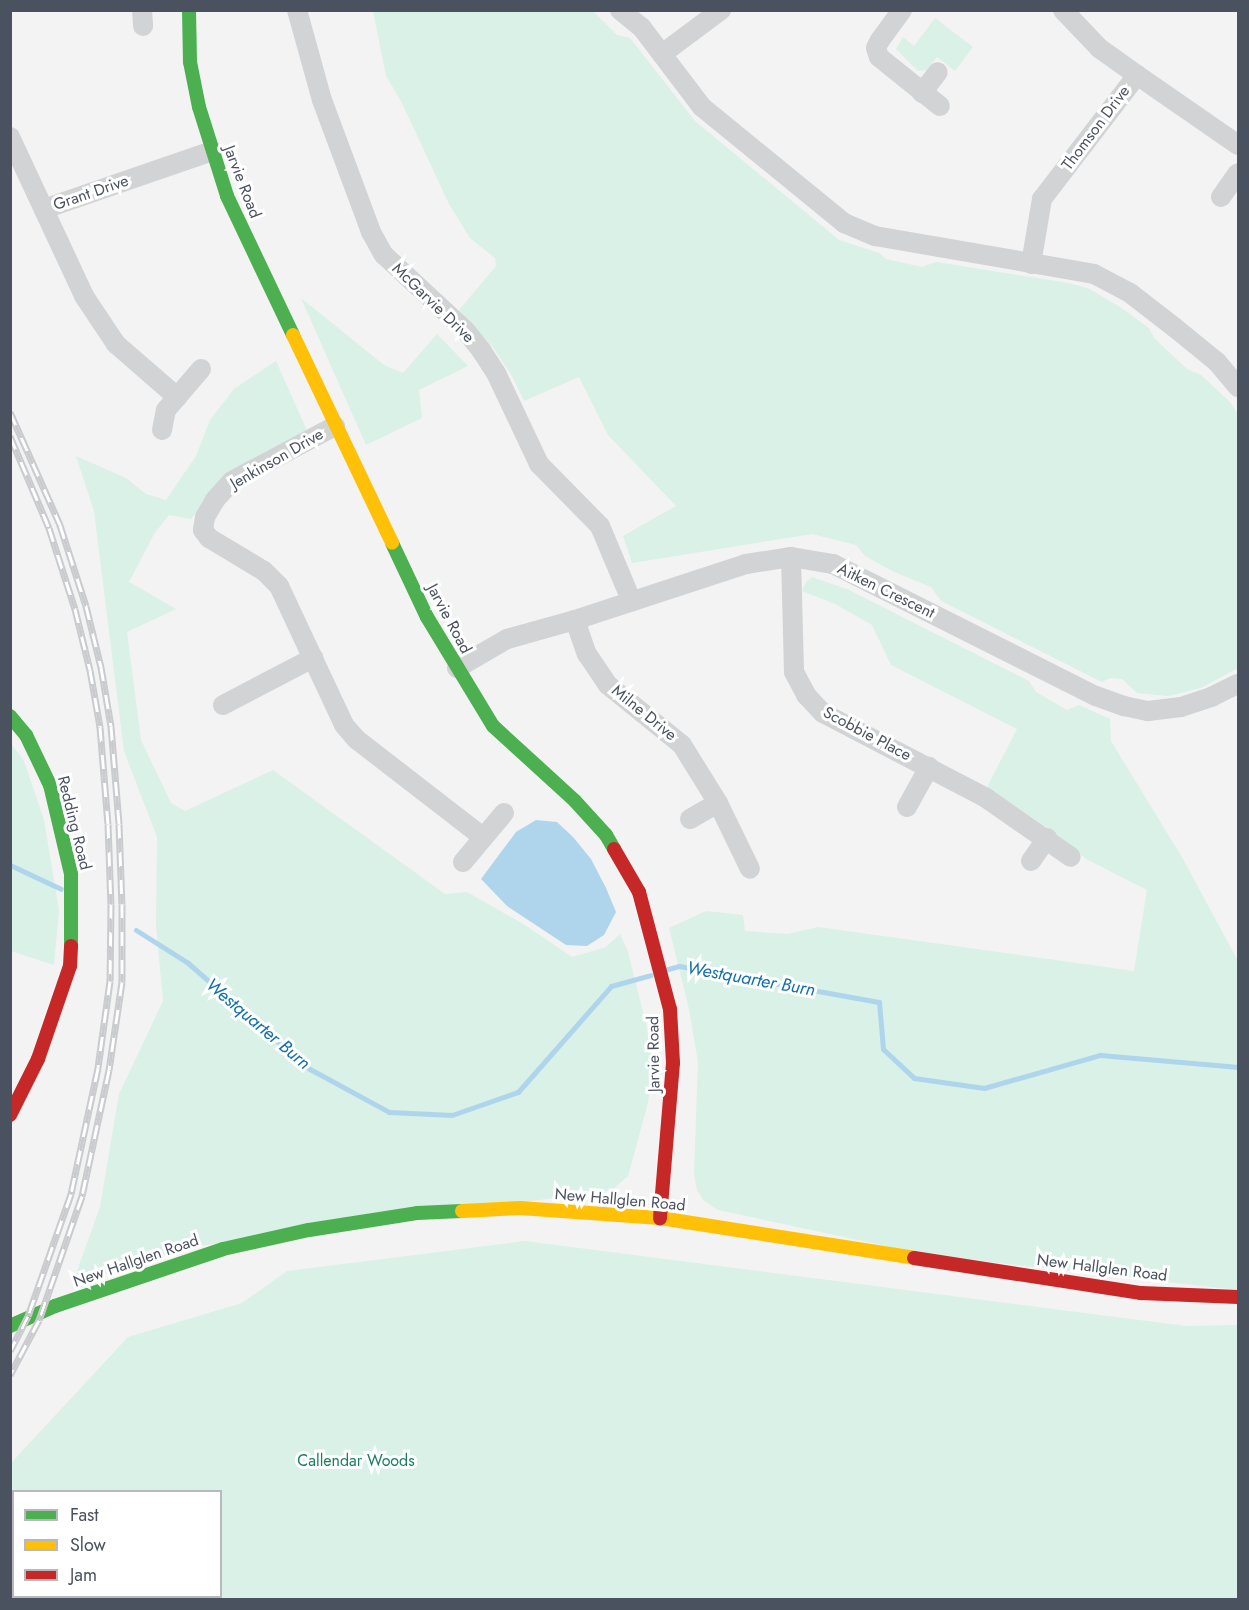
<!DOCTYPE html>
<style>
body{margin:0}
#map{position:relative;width:1249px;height:1610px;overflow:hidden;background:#f3f3f3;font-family:Jost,sans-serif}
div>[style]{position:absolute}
.green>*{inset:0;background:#d9f1e6}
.water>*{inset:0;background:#afd5ed}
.stream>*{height:5px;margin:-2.5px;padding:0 2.5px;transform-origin:2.5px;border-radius:2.5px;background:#afd5ed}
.street>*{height:20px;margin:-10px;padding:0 10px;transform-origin:10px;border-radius:10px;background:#d1d3d5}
.fast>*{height:14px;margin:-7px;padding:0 7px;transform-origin:7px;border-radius:7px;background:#4caf50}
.slow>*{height:14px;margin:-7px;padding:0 7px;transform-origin:7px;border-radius:7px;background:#ffc107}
.jam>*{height:14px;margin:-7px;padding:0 7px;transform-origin:7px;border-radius:7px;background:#c62828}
.rail>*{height:7px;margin-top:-3.5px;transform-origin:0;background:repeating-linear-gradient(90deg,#fff 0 14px,#cacbce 0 28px);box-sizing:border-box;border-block:2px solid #cacbce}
span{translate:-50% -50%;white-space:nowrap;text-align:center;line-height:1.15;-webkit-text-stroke:6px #fff;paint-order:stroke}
.street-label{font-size:16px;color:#4a515f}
.park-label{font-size:16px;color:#1b805f}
.water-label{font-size:18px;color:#126faa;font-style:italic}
.frame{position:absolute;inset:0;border:12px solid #4a515f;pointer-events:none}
.legend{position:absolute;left:12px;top:1490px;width:210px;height:108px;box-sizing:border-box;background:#fff;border:2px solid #b7b9bf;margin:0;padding:8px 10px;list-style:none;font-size:18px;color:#4a515f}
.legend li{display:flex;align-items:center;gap:12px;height:30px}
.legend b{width:30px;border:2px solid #b7b9bf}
</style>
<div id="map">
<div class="green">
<i style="clip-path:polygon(373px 11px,593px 11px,617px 35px,630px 38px,695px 121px,839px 240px,879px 253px,886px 259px,922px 267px,936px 262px,1069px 283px,1090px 289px,1120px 307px,1149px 328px,1154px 338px,1187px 369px,1201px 375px,1230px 402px,1238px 414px,1238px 668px,1201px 688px,1169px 696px,1137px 693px,1122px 679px,1110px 678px,1102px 682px,941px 601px,931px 587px,892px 571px,865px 556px,856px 545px,812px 534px,632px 563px,623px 536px,676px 506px,608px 435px,579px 377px,524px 401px,512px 376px,492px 346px,459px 310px,496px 266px,495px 258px,470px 238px,449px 204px,401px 101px,386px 76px)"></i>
<i style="clip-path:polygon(935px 18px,973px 47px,955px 71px,937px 57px,926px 70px,918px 71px,896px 49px,903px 37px,914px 46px)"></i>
<i style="clip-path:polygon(301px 298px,384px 365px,403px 373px,437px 334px,468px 366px,419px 390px,422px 418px,366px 445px)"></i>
<i style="clip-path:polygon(276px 361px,308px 433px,210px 494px,191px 519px,169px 515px,154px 534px,129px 582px,176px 609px,127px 632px,141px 740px,171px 803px,185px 811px,273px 770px,445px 894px,467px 892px,525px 925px,572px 957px,606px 947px,620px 934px,628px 952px,646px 1024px,653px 1066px,648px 1103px,628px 1176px,612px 1190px,185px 1248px,72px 1285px,100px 1207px,119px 1094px,163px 1001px,156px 925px,157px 837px,124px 751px,94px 511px,76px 456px,126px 478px,146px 494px,166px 500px,196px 456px,210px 420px,234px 389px)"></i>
<i style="clip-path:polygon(812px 577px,849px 590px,1029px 681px,1036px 692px,1067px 710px,1079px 705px,1110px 719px,1111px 741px,1183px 859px,1238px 961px,1238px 1290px,928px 1255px,718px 1210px,704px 1201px,697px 1190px,694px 1174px,698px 1062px,689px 1009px,669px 928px,706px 911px,743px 915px,745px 931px,788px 934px,818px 927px,1134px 971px,1147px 890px,1086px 859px,1052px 831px,987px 787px,1017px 729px,891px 665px,872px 625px,835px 604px,802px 591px,806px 582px)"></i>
<i style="clip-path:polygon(10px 742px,24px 761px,44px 820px,59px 910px,54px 965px,11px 951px)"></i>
<i style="clip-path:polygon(evenodd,525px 1241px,1186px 1326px,1238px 1325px,1238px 1599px,11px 1599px,11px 1463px,128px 1337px,242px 1303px,287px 1271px,525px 1241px,14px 1492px,220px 1492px,220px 1596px,14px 1596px,14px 1492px)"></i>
</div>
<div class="water">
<i style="clip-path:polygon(536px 820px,557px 822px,573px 837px,591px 859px,606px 888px,616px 912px,604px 935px,587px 946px,566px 945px,507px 906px,481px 879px,516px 832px)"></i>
</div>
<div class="stream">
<i style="left:10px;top:865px;width:56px;rotate:25.2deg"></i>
<i style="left:136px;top:930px;width:62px;rotate:32.4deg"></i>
<i style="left:188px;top:963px;width:159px;rotate:41.2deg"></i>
<i style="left:308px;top:1068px;width:92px;rotate:28.5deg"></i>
<i style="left:389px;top:1112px;width:63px;rotate:2.7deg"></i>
<i style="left:452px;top:1115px;width:70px;rotate:-19.2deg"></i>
<i style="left:518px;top:1092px;width:141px;rotate:-48.7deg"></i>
<i style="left:611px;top:986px;width:41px;rotate:-15.4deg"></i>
<i style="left:668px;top:969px;width:11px;rotate:-15deg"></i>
<i style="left:679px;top:966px;width:203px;rotate:10.2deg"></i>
<i style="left:879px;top:1002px;width:47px;rotate:85.1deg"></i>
<i style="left:883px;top:1049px;width:42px;rotate:43.1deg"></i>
<i style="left:914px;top:1078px;width:71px;rotate:8.1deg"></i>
<i style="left:984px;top:1088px;width:121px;rotate:-15.9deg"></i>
<i style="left:1100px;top:1055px;width:139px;rotate:5deg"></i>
</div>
<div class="street">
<i style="left:142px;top:10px;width:16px;rotate:86deg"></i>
<i style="left:297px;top:10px;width:93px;rotate:74.5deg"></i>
<i style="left:322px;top:100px;width:141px;rotate:69.6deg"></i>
<i style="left:371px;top:232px;width:26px;rotate:61deg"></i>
<i style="left:384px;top:255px;width:110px;rotate:42.8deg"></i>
<i style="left:465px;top:330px;width:26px;rotate:51deg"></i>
<i style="left:481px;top:350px;width:27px;rotate:57deg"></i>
<i style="left:496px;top:373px;width:101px;rotate:64.7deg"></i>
<i style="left:539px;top:464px;width:87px;rotate:45.5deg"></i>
<i style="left:600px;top:526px;width:82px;rotate:67.2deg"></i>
<i style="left:620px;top:10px;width:28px;rotate:39deg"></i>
<i style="left:642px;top:28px;width:99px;rotate:52.8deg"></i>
<i style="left:702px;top:107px;width:183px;rotate:39.2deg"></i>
<i style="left:844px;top:223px;width:34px;rotate:23deg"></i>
<i style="left:875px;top:236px;width:222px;rotate:9.8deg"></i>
<i style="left:1094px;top:274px;width:41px;rotate:27.8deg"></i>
<i style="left:1130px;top:293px;width:56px;rotate:37.7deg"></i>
<i style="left:1174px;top:327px;width:55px;rotate:39.1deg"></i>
<i style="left:1217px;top:362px;width:33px;rotate:50deg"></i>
<i style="left:902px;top:10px;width:37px;rotate:126deg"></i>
<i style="left:880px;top:40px;width:9px;rotate:117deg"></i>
<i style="left:876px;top:48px;width:9px;rotate:72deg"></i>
<i style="left:879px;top:57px;width:78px;rotate:38.8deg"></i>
<i style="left:1063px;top:10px;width:52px;rotate:46.5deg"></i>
<i style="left:1099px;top:48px;width:47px;rotate:35.4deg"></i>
<i style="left:662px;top:54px;width:74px;rotate:-36.7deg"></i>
<i style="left:922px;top:93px;width:26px;rotate:-53deg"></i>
<i style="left:10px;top:137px;width:175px;rotate:65deg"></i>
<i style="left:84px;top:296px;width:58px;rotate:56.3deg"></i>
<i style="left:116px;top:344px;width:81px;rotate:41deg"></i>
<i style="left:1221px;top:197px;width:29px;rotate:-55deg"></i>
<i style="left:44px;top:209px;width:178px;rotate:-19deg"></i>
<i style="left:1031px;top:264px;width:66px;rotate:-80.4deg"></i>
<i style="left:1042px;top:199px;width:156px;rotate:-52.5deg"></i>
<i style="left:1137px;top:75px;width:123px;rotate:34.7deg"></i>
<i style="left:335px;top:426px;width:117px;rotate:151.9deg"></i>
<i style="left:232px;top:481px;width:25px;rotate:132deg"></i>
<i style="left:215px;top:500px;width:20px;rotate:120deg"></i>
<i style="left:205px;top:517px;width:13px;rotate:99deg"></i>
<i style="left:203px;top:530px;width:10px;rotate:53deg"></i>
<i style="left:209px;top:538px;width:64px;rotate:31deg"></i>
<i style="left:264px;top:571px;width:21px;rotate:45deg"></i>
<i style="left:279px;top:586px;width:153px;rotate:64.9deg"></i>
<i style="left:344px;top:725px;width:18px;rotate:49deg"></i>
<i style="left:356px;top:739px;width:160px;rotate:37.7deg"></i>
<i style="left:162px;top:430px;width:20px;rotate:-79deg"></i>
<i style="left:166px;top:410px;width:54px;rotate:-49.5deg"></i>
<i style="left:791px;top:557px;width:115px;rotate:88.5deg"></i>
<i style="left:794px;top:672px;width:26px;rotate:62deg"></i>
<i style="left:806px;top:695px;width:25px;rotate:47deg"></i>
<i style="left:823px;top:713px;width:184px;rotate:27.5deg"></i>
<i style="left:986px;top:798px;width:103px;rotate:34.8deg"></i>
<i style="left:575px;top:620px;width:36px;rotate:71deg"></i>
<i style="left:587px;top:654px;width:37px;rotate:56deg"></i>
<i style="left:608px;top:685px;width:95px;rotate:39deg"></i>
<i style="left:682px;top:745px;width:68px;rotate:58.2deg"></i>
<i style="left:718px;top:803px;width:73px;rotate:64.1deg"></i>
<i style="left:457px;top:668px;width:58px;rotate:-30.1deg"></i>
<i style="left:507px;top:639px;width:71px;rotate:-15.6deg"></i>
<i style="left:575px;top:620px;width:180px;rotate:-18.1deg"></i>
<i style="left:746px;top:564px;width:46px;rotate:-8.8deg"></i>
<i style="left:791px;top:557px;width:43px;rotate:9.5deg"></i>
<i style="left:833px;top:564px;width:294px;rotate:26.7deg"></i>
<i style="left:1096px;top:696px;width:30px;rotate:20deg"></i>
<i style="left:1124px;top:706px;width:25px;rotate:12deg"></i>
<i style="left:1148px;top:711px;width:33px;rotate:-7deg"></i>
<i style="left:1181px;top:707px;width:32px;rotate:-18deg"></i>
<i style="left:1211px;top:697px;width:30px;rotate:-26deg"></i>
<i style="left:223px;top:705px;width:102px;rotate:-27.6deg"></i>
<i style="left:907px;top:807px;width:46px;rotate:-61.2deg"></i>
<i style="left:690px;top:819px;width:32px;rotate:-30deg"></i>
<i style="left:1031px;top:861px;width:28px;rotate:-55deg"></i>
<i style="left:463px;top:862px;width:64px;rotate:-50.1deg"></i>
</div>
<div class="fast">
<i style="left:189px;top:10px;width:52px;rotate:88.9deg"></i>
<i style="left:190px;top:62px;width:46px;rotate:78.7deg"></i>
<i style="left:199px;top:107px;width:93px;rotate:72.5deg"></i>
<i style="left:227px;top:196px;width:154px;rotate:64.6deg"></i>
<i style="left:392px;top:543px;width:82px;rotate:64.7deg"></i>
<i style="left:427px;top:617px;width:127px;rotate:58.8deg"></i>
<i style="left:493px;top:726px;width:111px;rotate:42.4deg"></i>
<i style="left:575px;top:801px;width:46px;rotate:47.6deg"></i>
<i style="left:606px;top:835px;width:16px;rotate:60deg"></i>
<i style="left:10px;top:716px;width:25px;rotate:50deg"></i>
<i style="left:26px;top:735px;width:55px;rotate:64.4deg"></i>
<i style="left:50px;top:785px;width:91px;rotate:76.7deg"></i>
<i style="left:71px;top:874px;width:72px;rotate:90deg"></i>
<i style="left:10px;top:1326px;width:49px;rotate:-24deg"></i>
<i style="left:55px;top:1306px;width:177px;rotate:-18.7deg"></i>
<i style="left:223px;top:1249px;width:88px;rotate:-12.5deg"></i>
<i style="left:309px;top:1230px;width:109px;rotate:-8.9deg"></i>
<i style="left:417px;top:1213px;width:45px;rotate:-2.5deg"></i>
</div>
<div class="slow">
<i style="left:293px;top:335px;width:230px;rotate:64.5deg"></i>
<i style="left:462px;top:1211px;width:58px;rotate:-3deg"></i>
<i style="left:520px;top:1208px;width:140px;rotate:4.1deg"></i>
<i style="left:660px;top:1218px;width:257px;rotate:8.9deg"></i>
</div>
<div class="jam">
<i style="left:614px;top:849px;width:50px;rotate:59.8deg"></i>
<i style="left:639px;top:892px;width:121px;rotate:75.2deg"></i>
<i style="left:670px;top:1009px;width:54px;rotate:86.8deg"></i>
<i style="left:673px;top:1063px;width:156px;rotate:94.8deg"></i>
<i style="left:10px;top:1115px;width:63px;rotate:-63.4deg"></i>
<i style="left:38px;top:1059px;width:98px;rotate:-71deg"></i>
<i style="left:70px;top:966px;width:20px;rotate:-87deg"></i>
<i style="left:914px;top:1258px;width:230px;rotate:8.8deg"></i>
<i style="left:1141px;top:1293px;width:97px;rotate:2.4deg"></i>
</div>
<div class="rail">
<i style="left:10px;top:412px;width:124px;rotate:66.1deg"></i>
<i style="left:60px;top:525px;width:85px;rotate:72.2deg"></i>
<i style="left:86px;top:606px;width:63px;rotate:76.2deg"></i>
<i style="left:101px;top:667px;width:60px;rotate:80.4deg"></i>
<i style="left:111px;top:726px;width:98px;rotate:85.3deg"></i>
<i style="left:119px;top:824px;width:80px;rotate:87.9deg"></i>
<i style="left:122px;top:904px;width:78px;rotate:90deg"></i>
<i style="left:122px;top:982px;width:89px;rotate:98.4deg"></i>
<i style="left:109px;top:1070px;width:129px;rotate:102.1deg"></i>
<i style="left:82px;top:1196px;width:131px;rotate:109.1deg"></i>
<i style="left:39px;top:1320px;width:62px;rotate:117.8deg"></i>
<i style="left:10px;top:436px;width:100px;rotate:67deg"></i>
<i style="left:49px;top:528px;width:85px;rotate:72.2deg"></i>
<i style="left:75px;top:609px;width:63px;rotate:76.2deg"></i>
<i style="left:90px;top:670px;width:58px;rotate:80deg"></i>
<i style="left:100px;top:727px;width:97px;rotate:85.3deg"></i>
<i style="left:108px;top:824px;width:80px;rotate:87.9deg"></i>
<i style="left:111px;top:904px;width:77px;rotate:90.7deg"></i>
<i style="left:110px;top:981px;width:88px;rotate:97.9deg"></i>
<i style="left:98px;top:1068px;width:129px;rotate:102.1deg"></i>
<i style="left:71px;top:1194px;width:129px;rotate:109.4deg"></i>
<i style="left:28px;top:1316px;width:39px;rotate:117deg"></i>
</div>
<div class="street-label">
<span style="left:1096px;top:128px;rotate:-53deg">Thomson Drive</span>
<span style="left:242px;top:182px;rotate:69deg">Jarvie Road</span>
<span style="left:91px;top:193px;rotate:-19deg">Grant Drive</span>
<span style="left:433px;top:303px;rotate:44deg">McGarvie Drive</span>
<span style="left:277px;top:459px;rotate:-30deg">Jenkinson Drive</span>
<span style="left:886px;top:591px;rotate:26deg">Aitken Crescent</span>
<span style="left:449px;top:619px;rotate:62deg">Jarvie Road</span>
<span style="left:644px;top:713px;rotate:39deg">Milne Drive</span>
<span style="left:867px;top:734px;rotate:28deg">Scobbie Place</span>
<span style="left:74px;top:823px;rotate:76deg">Redding Road</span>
<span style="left:654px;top:1054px;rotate:-91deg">Jarvie Road</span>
<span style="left:620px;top:1200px;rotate:5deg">New Hallglen Road</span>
<span style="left:136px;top:1261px;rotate:-19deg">New Hallglen Road</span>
<span style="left:1102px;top:1268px;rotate:7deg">New Hallglen Road</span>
</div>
<div class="park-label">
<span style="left:356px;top:1461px">Callendar Woods</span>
</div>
<div class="water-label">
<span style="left:751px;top:979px;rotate:10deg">Westquarter Burn</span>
<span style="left:258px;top:1024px;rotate:40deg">Westquarter Burn</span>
</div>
<div class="frame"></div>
<ul class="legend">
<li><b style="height:8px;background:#4caf50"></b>Fast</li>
<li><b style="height:8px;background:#ffc107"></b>Slow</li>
<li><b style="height:8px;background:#c62828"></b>Jam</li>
</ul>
</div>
